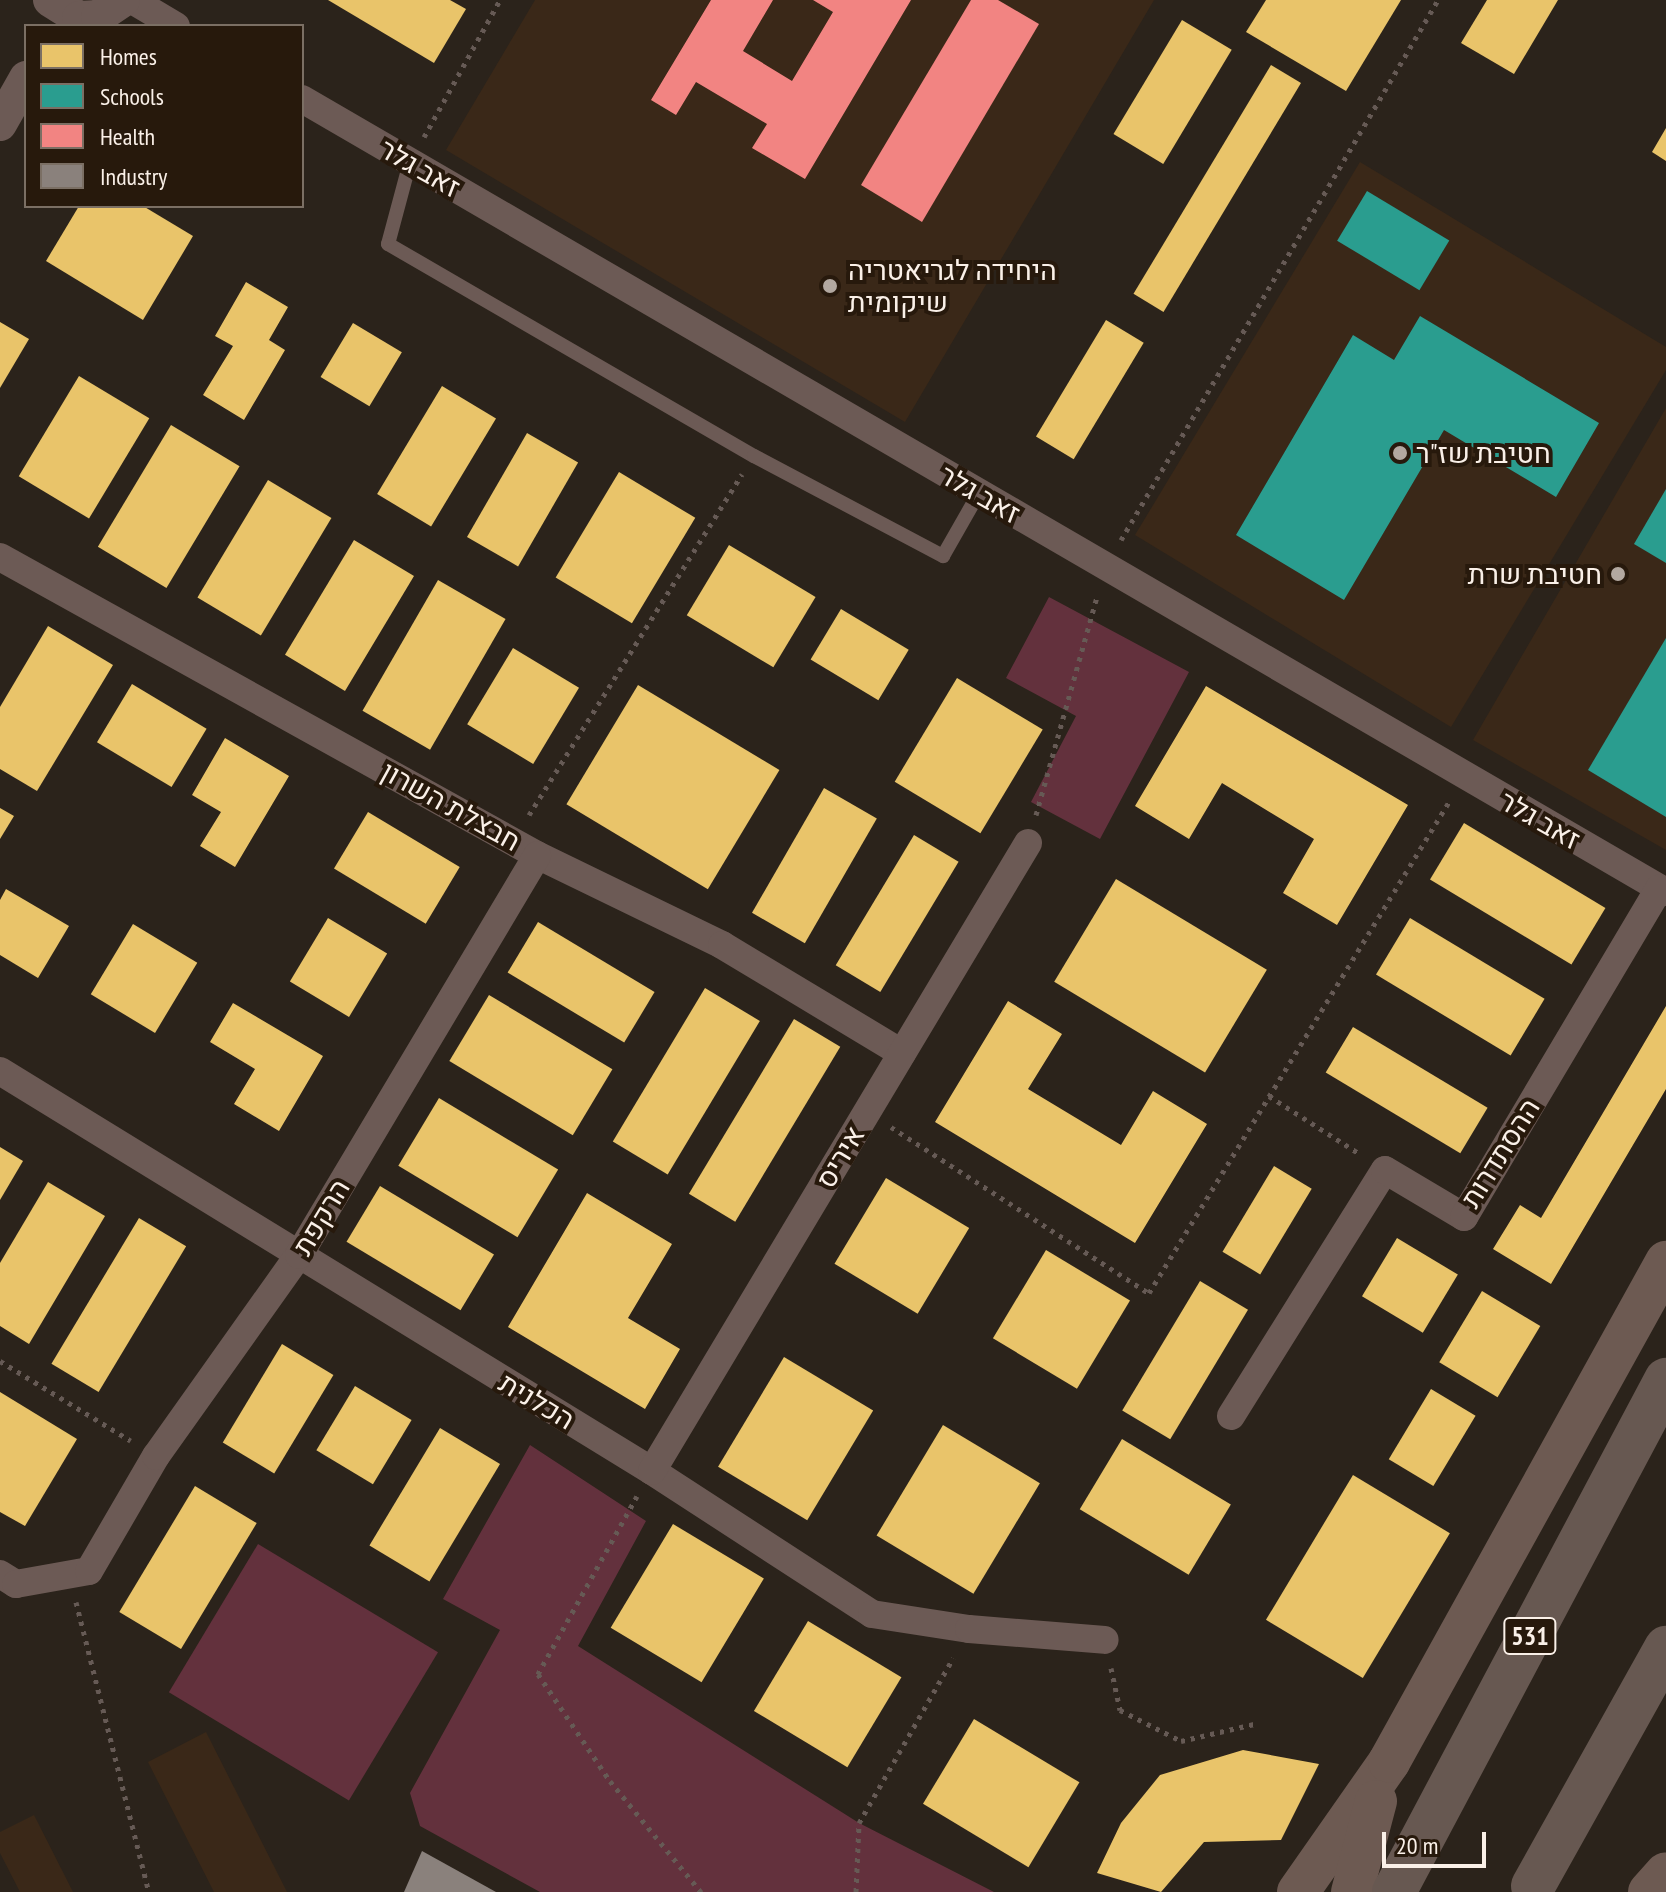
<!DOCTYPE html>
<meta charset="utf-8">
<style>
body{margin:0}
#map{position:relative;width:1666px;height:1892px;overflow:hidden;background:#2b231b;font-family:"PT Sans Narrow",Heebo,sans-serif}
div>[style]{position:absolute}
.built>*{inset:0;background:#3a2818}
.green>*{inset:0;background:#63313d;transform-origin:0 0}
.homes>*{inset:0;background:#e9c46a;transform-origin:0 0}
.schools>*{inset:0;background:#2a9d8f;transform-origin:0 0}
.health>*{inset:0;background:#f28482}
.industry>*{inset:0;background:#8a817c}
.path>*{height:5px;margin-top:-2.5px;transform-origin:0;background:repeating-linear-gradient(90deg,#665a55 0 4px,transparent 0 10px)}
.service>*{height:14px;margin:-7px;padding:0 7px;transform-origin:7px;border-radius:7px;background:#6c5a55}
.minor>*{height:28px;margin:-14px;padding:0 14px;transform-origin:14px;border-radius:14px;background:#6c5a55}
.tertiary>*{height:34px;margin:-17px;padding:0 17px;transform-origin:17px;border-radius:17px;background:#6c5a55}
.primary>*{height:42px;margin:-21px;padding:0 21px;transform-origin:21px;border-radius:21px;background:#6d5a52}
.motorway>*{height:44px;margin:-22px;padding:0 22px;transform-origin:22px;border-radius:22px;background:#675851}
.dots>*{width:22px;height:22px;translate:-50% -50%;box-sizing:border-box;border:4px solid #27190c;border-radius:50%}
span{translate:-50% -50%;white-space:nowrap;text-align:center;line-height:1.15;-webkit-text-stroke:8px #27190c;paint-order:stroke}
.shield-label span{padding:2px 6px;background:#27190c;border:2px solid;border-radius:6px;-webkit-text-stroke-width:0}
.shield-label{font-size:26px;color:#faf0e8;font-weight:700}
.street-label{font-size:28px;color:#faf0e8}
.poi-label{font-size:28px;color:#faf0e8}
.left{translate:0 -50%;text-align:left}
.right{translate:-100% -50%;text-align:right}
.legend{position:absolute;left:24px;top:24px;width:280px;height:184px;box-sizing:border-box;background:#27190c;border:2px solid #7b6f64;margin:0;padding:10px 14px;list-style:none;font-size:24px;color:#faf0e8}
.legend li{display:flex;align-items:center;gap:16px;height:40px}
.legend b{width:40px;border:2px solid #7b6f64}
.scale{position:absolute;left:1382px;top:1832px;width:104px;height:36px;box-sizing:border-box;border:4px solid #faf0e8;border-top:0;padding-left:10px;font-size:24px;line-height:28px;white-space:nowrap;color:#faf0e8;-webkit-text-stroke:6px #27190c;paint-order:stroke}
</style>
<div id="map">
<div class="built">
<i style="clip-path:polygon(535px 0,1154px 0,905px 422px,446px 150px)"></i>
<i style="clip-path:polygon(1360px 162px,1666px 347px,1666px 370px,1451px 727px,1135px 535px)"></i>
<i style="clip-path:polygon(1666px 408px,1666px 850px,1473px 740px)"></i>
<i style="clip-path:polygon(206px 1732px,287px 1892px,214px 1892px,148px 1762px)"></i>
<i style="clip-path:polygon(34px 1815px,73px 1892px,20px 1892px,0 1853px,0 1832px)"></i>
</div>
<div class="green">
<i style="clip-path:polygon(1049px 597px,1189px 672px,1100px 839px,1031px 802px,1076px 716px,1006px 678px)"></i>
<i style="clip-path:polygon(530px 1445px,646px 1521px,578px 1646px,859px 1823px,994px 1892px,540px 1892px,420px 1826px,410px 1793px,500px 1630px,443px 1599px)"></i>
<i style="left:258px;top:1544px;width:210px;height:173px;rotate:31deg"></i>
</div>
<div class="homes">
<i style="clip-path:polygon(328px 0,450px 0,466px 9px,434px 63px)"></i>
<i style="clip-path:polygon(1266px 0,1401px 0,1346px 91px,1246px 32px)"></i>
<i style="clip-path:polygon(1487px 0,1558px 0,1514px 74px,1461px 43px)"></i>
<i style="left:1182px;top:20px;width:58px;height:133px;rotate:31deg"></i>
<i style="left:1271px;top:65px;width:35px;height:267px;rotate:31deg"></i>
<i style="clip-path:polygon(1666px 128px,1666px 161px,1652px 152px)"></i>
<i style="clip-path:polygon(79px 206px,143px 206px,193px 236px,143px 320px,46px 261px)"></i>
<i style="clip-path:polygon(246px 282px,288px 307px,269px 340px,285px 350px,244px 420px,203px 395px,233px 346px,215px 336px)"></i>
<i style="left:1106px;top:320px;width:44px;height:136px;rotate:31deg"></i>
<i style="clip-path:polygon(0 322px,29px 339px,0 388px)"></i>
<i style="left:353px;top:323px;width:57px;height:63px;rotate:31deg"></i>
<i style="left:79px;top:376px;width:82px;height:117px;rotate:31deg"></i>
<i style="left:442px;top:386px;width:63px;height:126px;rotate:31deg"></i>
<i style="left:171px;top:425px;width:80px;height:142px;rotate:31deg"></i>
<i style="left:527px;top:433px;width:59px;height:120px;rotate:30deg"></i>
<i style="left:619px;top:472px;width:89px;height:123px;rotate:31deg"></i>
<i style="left:268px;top:480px;width:74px;height:137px;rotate:31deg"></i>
<i style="left:354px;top:540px;width:70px;height:134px;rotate:31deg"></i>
<i style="left:729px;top:545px;width:101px;height:82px;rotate:31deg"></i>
<i style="left:438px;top:580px;width:78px;height:151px;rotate:30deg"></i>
<i style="left:841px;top:609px;width:79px;height:59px;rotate:31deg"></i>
<i style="clip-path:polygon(48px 626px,113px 665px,37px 791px,0 769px,0 707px)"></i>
<i style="left:513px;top:648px;width:77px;height:89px;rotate:31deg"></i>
<i style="left:957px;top:678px;width:100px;height:121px;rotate:31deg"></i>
<i style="left:132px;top:684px;width:87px;height:68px;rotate:31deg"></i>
<i style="left:638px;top:685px;width:165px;height:139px;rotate:31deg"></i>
<i style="clip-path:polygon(1206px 686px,1408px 805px,1337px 925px,1283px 893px,1314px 839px,1222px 783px,1189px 839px,1135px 806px)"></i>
<i style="clip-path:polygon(225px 738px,289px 776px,235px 867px,200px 846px,221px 812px,192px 795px)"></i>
<i style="left:824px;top:788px;width:61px;height:144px;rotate:30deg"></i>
<i style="clip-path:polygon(0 808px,14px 816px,0 839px)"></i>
<i style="left:368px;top:812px;width:107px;height:66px;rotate:31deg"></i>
<i style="left:1464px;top:823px;width:165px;height:66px;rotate:31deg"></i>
<i style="left:914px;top:835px;width:52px;height:152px;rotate:31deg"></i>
<i style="left:1116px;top:879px;width:176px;height:120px;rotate:31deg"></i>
<i style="clip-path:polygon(6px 889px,69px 926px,38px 978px,0 955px,0 900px)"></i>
<i style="left:328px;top:918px;width:69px;height:74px;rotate:31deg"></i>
<i style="left:1410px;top:918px;width:157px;height:66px;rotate:31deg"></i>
<i style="left:538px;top:922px;width:136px;height:59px;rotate:31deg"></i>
<i style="left:133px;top:924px;width:75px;height:82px;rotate:31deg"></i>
<i style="left:705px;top:988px;width:64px;height:179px;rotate:31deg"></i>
<i style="left:489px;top:995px;width:144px;height:77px;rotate:31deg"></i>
<i style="clip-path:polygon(1008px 1001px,1062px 1034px,1028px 1089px,1121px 1145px,1153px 1091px,1207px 1124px,1135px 1243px,935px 1122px)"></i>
<i style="clip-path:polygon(233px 1003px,323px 1056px,279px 1131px,234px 1104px,255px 1069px,210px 1042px)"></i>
<i style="clip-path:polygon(1666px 1006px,1666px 1089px,1551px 1284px,1493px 1249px,1520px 1205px,1541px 1218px)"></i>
<i style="left:794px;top:1019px;width:54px;height:204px;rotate:31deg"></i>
<i style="left:1353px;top:1027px;width:157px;height:53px;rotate:31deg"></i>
<i style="left:439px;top:1098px;width:139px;height:79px;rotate:31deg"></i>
<i style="clip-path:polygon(0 1147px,23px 1161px,0 1200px)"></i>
<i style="left:1274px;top:1166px;width:44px;height:100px;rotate:31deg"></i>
<i style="left:886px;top:1178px;width:97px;height:100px;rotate:31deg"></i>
<i style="clip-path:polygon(48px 1182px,105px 1216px,29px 1344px,0 1326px,0 1263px)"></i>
<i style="left:380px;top:1186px;width:133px;height:65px;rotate:31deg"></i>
<i style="clip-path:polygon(587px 1193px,672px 1244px,628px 1318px,680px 1349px,645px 1409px,508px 1327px)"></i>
<i style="left:139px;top:1218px;width:55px;height:170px;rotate:31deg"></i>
<i style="left:1397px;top:1238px;width:71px;height:68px;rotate:31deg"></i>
<i style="left:1046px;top:1250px;width:98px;height:103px;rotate:31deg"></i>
<i style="left:1200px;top:1281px;width:56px;height:151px;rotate:31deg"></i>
<i style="left:1482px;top:1291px;width:68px;height:83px;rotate:31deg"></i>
<i style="left:282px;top:1344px;width:60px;height:115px;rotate:31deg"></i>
<i style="left:784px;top:1357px;width:104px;height:128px;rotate:31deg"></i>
<i style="left:355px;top:1386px;width:66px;height:75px;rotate:31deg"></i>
<i style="left:1431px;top:1389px;width:52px;height:82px;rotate:31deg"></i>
<i style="clip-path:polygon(0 1392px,77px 1439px,25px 1526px,0 1512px)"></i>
<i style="left:943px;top:1425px;width:113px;height:129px;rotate:31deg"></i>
<i style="left:440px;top:1428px;width:70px;height:137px;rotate:31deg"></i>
<i style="left:1122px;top:1439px;width:127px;height:82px;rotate:31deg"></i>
<i style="left:1353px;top:1475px;width:113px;height:169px;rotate:31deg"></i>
<i style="left:195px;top:1486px;width:72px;height:147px;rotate:31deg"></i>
<i style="left:673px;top:1524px;width:106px;height:121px;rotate:31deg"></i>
<i style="left:808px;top:1621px;width:109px;height:105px;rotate:31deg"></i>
<i style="left:974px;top:1719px;width:123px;height:99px;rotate:31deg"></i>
<i style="clip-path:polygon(1243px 1750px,1319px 1764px,1281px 1840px,1204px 1842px,1161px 1892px,1097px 1873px,1121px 1823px,1160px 1775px)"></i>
</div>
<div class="schools">
<i style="left:1367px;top:191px;width:96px;height:58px;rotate:31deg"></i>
<i style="clip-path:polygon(1420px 316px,1599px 423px,1556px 497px,1444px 430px,1344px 600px,1236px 535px,1353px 335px,1394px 360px)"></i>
<i style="clip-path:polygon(1666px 489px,1666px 563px,1634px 544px)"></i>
<i style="clip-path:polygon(1666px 638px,1666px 817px,1588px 770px)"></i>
</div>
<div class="health">
<i style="clip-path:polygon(711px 0,773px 0,743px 51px,792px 81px,833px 12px,813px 0,911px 0,805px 179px,752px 148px,767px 124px,696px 82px,676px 115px,651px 100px)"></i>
<i style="clip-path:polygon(971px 0,998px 0,1039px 24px,922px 222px,861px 185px)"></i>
</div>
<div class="industry">
<i style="clip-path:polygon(422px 1851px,496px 1892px,404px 1892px)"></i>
</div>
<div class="path">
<i style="left:424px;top:137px;width:157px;rotate:-61deg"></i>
<i style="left:1121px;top:540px;width:626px;rotate:-59.59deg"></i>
<i style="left:529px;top:815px;width:402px;rotate:-58deg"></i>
<i style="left:1036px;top:815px;width:226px;rotate:-74.4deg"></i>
<i style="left:1269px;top:1096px;width:108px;rotate:32.5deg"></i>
<i style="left:891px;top:1127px;width:307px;rotate:32.8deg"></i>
<i style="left:1149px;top:1293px;width:575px;rotate:-58.58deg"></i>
<i style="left:0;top:1361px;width:153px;rotate:31.4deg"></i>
<i style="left:637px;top:1496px;width:204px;rotate:119.1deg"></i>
<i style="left:538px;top:1674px;width:129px;rotate:56.1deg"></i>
<i style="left:610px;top:1781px;width:144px;rotate:50.7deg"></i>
<i style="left:76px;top:1602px;width:299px;rotate:75.9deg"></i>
<i style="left:1111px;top:1668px;width:43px;rotate:77.9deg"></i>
<i style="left:1120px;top:1710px;width:68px;rotate:26.9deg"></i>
<i style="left:1181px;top:1741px;width:75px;rotate:-13.1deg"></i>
<i style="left:856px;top:1892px;width:69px;rotate:-87.5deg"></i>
<i style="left:859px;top:1823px;width:190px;rotate:-60.3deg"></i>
</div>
<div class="service">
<i style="left:410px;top:162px;width:85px;rotate:105deg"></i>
<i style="left:388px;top:244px;width:423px;rotate:30.1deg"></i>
<i style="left:754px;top:456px;width:214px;rotate:27.9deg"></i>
<i style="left:943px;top:556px;width:73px;rotate:-60.3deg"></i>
</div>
<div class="minor">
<i style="left:132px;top:0;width:51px;rotate:30.6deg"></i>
<i style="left:302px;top:99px;width:1578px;rotate:30.17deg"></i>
<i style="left:0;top:557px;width:614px;rotate:29.03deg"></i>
<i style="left:537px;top:855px;width:206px;rotate:25.9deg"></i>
<i style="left:722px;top:945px;width:210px;rotate:31deg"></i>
<i style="left:0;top:1071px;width:765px;rotate:31.53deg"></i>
<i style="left:652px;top:1471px;width:262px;rotate:33deg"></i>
<i style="left:872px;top:1614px;width:98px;rotate:8.8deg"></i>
<i style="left:969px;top:1629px;width:136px;rotate:4.6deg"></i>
<i style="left:1231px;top:1416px;width:290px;rotate:-58deg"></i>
<i style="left:1385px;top:1170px;width:92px;rotate:30.7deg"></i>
<i style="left:1464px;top:1217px;width:382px;rotate:-59.3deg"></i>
<i style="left:652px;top:1471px;width:732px;rotate:-59.09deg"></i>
<i style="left:0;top:1574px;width:19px;rotate:32deg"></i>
<i style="left:16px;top:1584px;width:74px;rotate:-10.1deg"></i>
<i style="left:89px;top:1571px;width:133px;rotate:-59.8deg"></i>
<i style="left:156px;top:1456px;width:247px;rotate:-54.6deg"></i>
<i style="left:299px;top:1255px;width:465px;rotate:-59.2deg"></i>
</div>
<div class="tertiary">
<i style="left:50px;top:0;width:34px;rotate:32deg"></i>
<i style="left:79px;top:18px;width:19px;rotate:-3deg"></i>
<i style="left:98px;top:17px;width:30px;rotate:-34deg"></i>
<i style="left:0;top:124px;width:53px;rotate:-60.5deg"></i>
</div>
<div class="primary">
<i style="left:1298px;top:1892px;width:159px;rotate:-55deg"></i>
<i style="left:1389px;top:1762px;width:572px;rotate:-61.01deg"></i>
<i style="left:1352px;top:1892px;width:94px;rotate:-75.2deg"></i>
<i style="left:1649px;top:1892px;width:25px;rotate:-48deg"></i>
</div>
<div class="motorway">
<i style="left:1533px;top:1886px;width:273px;rotate:-60.8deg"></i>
<i style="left:1394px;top:1892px;width:580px;rotate:-62.02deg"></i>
</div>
<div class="dots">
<i style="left:830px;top:286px;background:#b2a8a0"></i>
<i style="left:1400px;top:453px;background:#b2a8a0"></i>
<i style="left:1618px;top:574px;background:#b2a8a0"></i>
</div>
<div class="shield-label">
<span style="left:1530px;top:1636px">531</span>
</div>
<div class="street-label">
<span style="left:420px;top:168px;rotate:30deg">זאב גלר</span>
<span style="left:980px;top:494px;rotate:30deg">זאב גלר</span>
<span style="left:451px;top:806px;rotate:29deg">חבצלת השרון</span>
<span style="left:1540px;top:820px;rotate:30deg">זאב גלר</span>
<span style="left:1500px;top:1153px;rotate:-58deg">ההסתדרות</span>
<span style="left:840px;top:1157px;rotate:-59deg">איריס</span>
<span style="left:321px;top:1217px;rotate:-59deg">הרקפת</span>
<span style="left:537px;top:1401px;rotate:31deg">הכלנית</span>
</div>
<div class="poi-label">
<span class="left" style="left:848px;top:286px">היחידה לגריאטריה<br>שיקומית</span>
<span class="left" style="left:1416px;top:453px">חטיבת שז"ר</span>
<span class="right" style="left:1602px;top:574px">חטיבת שרת</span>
</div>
<ul class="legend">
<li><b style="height:22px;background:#e9c46a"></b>Homes</li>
<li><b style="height:22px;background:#2a9d8f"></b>Schools</li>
<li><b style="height:22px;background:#f28482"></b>Health</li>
<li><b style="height:22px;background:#8a817c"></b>Industry</li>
</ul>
<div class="scale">20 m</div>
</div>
